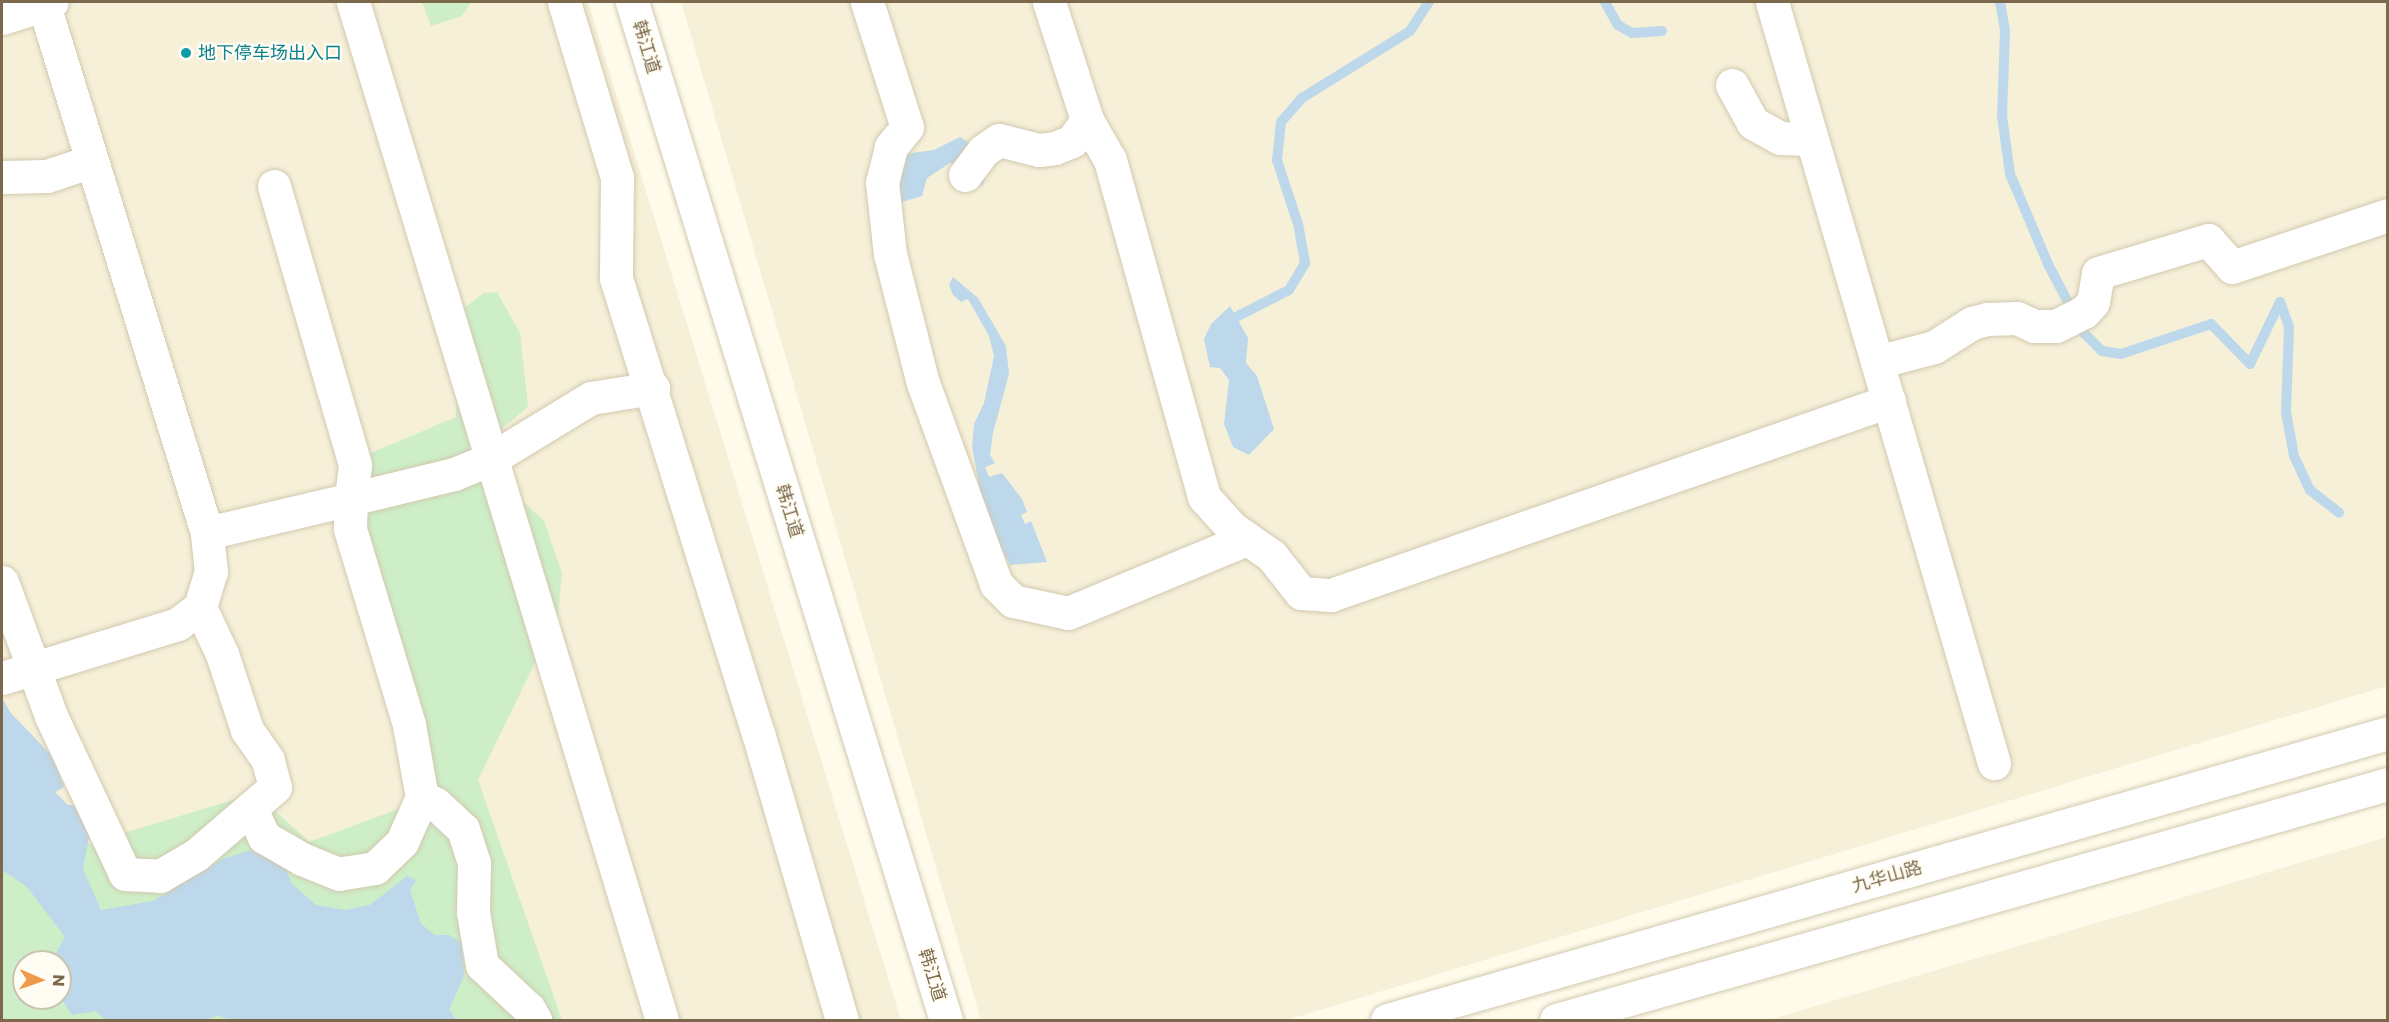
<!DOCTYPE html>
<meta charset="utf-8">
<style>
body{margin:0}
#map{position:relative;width:2389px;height:1022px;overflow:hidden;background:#fefbeb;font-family:Poppins,"Noto Sans SC",sans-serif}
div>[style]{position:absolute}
.residential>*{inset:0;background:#f6f0d9}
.green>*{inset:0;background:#cdeec7}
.water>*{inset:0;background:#bdd8ea}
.stream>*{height:10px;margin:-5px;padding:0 5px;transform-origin:5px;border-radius:5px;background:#bdd8ea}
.roads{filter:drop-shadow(0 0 2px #d2c8af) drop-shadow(0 0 2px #d2c8af)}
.minor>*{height:33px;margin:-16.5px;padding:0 16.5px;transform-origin:16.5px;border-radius:16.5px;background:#fff}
.tertiary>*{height:33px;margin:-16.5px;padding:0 16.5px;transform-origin:16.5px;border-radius:16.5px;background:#fff}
.dots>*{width:16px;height:16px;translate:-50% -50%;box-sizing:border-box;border:3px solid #fffdf3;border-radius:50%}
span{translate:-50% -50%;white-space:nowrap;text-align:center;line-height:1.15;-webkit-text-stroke:4.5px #fffdf3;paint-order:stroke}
.street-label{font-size:18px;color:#7c694b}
.culture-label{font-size:18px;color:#0d838f}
.left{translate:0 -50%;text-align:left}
.frame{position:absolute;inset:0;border:3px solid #7c694b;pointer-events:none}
.north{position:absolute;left:12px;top:950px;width:60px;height:60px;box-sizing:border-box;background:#fffdf3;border:2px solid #cbc2b0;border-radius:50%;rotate:92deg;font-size:16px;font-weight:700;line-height:24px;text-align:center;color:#7c694b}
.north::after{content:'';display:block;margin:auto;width:21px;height:27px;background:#ee9a4a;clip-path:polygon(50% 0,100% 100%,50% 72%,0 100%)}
</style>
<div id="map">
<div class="residential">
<i style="clip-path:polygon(evenodd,2px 2px,588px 2px,901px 1020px,2px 1020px,2px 2px,24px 962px,60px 962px,60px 998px,24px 998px,24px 962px)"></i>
<i style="clip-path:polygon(681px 2px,2387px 2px,2387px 686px,1287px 1020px,981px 1020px)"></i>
<i style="clip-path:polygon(2387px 837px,2387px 1020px,1768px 1020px)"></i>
</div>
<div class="green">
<i style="clip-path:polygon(422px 2px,471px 2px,462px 16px,431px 26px)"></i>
<i style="clip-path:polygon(evenodd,497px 292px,520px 333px,528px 407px,494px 435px,520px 499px,544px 521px,562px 573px,558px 615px,478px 780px,562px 1020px,2px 1020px,2px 870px,256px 793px,309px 842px,439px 794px,359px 534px,366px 455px,456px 417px,460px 311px,484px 293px,497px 292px,24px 962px,60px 962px,60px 998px,24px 998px,24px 962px)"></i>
</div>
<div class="water">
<i style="clip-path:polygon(960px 137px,973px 145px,987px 168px,983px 186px,963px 165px,950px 163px,927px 178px,922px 196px,895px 204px,905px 154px,934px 150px)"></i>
<i style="clip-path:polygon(953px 277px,978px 298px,1006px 346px,1009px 374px,993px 433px,990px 455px,995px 463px,985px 467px,989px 477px,1002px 473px,1022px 499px,1027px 512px,1021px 515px,1025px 524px,1031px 521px,1047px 562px,1010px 565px,984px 512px,972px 446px,974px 424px,984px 403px,994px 356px,989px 336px,968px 299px,961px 302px,953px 295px,949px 285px)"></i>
<i style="clip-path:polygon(1230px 306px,1248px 338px,1246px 363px,1257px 376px,1274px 429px,1249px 455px,1233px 447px,1224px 424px,1229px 380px,1220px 368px,1210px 367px,1204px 339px,1211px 324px)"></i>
<i style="clip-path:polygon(2px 697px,10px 712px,53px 757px,64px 787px,55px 792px,68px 805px,79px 805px,87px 821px,89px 837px,83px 869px,101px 910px,153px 901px,223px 859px,251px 850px,285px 864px,291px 883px,316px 905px,345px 910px,370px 905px,407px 876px,416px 880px,410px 890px,421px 924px,435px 935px,449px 935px,462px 943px,464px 976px,449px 1010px,457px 1020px,232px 1020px,218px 1016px,204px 1020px,105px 1020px,96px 1011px,72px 1015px,60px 997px,60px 962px,51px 962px,65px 937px,27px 887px,2px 870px)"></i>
</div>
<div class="stream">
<i style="left:1605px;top:2px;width:26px;rotate:61deg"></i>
<i style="left:1618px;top:25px;width:16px;rotate:30deg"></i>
<i style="left:1632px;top:33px;width:30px;rotate:-4deg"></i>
<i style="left:2000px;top:2px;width:29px;rotate:80deg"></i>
<i style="left:2005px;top:31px;width:85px;rotate:92deg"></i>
<i style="left:2002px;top:116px;width:59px;rotate:82.1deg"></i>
<i style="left:2010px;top:174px;width:98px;rotate:67.1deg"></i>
<i style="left:2048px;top:264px;width:78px;rotate:62.4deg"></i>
<i style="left:2084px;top:333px;width:25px;rotate:45deg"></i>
<i style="left:2102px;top:351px;width:19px;rotate:9deg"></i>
<i style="left:2121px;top:354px;width:95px;rotate:-18.4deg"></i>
<i style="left:2211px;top:324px;width:56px;rotate:45.7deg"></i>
<i style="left:2250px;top:364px;width:69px;rotate:-64.2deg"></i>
<i style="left:2280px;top:302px;width:27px;rotate:70deg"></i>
<i style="left:2289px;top:327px;width:85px;rotate:92deg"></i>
<i style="left:2286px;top:412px;width:45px;rotate:79.7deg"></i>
<i style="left:2294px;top:456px;width:38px;rotate:65deg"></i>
<i style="left:2310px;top:490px;width:37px;rotate:38deg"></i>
<i style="left:1236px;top:317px;width:59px;rotate:-27deg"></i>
<i style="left:1289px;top:290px;width:31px;rotate:-59deg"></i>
<i style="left:1305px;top:263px;width:40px;rotate:-100deg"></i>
<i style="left:1298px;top:224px;width:67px;rotate:-108.2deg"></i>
<i style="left:1277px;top:160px;width:38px;rotate:-84deg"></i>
<i style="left:1281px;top:122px;width:32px;rotate:-49deg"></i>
<i style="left:1302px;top:98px;width:127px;rotate:-31.8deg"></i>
<i style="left:1410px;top:31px;width:35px;rotate:-57deg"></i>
</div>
<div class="roads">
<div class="minor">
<i style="left:353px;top:2px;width:1064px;rotate:73.12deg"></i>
<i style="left:564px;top:2px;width:183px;rotate:73.2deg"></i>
<i style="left:617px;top:177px;width:101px;rotate:90.6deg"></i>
<i style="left:616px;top:278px;width:477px;rotate:72.7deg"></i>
<i style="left:758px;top:733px;width:299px;rotate:73.7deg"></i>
<i style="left:632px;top:2px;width:1065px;rotate:72.86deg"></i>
<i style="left:867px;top:2px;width:131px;rotate:72.3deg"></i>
<i style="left:907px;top:127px;width:26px;rotate:129deg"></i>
<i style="left:891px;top:147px;width:36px;rotate:104deg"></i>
<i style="left:882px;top:182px;width:72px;rotate:83.7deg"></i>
<i style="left:890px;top:254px;width:133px;rotate:75.7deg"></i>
<i style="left:923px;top:383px;width:214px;rotate:70deg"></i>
<i style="left:996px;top:584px;width:24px;rotate:45deg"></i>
<i style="left:1013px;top:601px;width:56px;rotate:12.3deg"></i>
<i style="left:1068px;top:613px;width:194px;rotate:-22.5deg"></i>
<i style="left:1049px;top:2px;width:124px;rotate:72.1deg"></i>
<i style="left:1087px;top:120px;width:46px;rotate:60.1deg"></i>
<i style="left:1110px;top:160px;width:350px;rotate:74.4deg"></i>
<i style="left:1204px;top:497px;width:42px;rotate:47.9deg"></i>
<i style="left:1232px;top:528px;width:49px;rotate:35deg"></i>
<i style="left:1272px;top:556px;width:47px;rotate:51.9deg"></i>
<i style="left:1301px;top:593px;width:30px;rotate:4deg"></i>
<i style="left:1331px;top:595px;width:591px;rotate:-19.17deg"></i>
<i style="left:1772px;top:2px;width:793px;rotate:73.74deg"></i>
<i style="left:2px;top:18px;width:52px;rotate:-17.7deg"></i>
<i style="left:1732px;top:85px;width:43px;rotate:61.1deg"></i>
<i style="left:1753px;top:123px;width:31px;rotate:29deg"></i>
<i style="left:1780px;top:138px;width:30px;rotate:2deg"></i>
<i style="left:965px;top:175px;width:30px;rotate:-53deg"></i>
<i style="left:983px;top:151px;width:19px;rotate:-35deg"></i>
<i style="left:999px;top:140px;width:41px;rotate:14deg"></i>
<i style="left:1039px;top:150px;width:16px;rotate:-7deg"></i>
<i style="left:1055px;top:148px;width:18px;rotate:-22deg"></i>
<i style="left:1072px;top:141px;width:26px;rotate:-54deg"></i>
<i style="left:2px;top:177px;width:45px;rotate:-1.3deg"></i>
<i style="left:47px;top:176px;width:47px;rotate:-18.4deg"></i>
<i style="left:274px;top:186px;width:291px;rotate:73.8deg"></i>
<i style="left:355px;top:465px;width:34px;rotate:97deg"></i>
<i style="left:351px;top:499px;width:106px;rotate:-13.6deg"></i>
<i style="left:454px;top:474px;width:38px;rotate:-22deg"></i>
<i style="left:489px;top:460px;width:119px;rotate:-31.3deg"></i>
<i style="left:591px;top:398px;width:63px;rotate:-9.2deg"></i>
<i style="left:1877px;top:362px;width:59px;rotate:-14.7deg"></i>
<i style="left:1934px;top:347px;width:45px;rotate:-32.3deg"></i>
<i style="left:1972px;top:323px;width:16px;rotate:-15deg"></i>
<i style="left:1987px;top:319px;width:30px;rotate:-2deg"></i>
<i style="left:2017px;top:318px;width:19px;rotate:25deg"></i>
<i style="left:2034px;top:326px;width:22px"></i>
<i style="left:2056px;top:326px;width:31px;rotate:-27deg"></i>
<i style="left:2084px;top:312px;width:13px;rotate:-48deg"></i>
<i style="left:2093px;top:302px;width:29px;rotate:-80deg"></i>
<i style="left:2098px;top:273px;width:115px;rotate:-16.7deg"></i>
<i style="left:2208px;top:240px;width:36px;rotate:48deg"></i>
<i style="left:2232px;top:267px;width:164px;rotate:-18.4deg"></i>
<i style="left:207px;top:533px;width:148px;rotate:-13.3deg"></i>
<i style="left:351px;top:499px;width:30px;rotate:92deg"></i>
<i style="left:350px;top:529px;width:205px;rotate:73.2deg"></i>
<i style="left:409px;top:725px;width:73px;rotate:79.8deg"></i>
<i style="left:422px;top:797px;width:49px;rotate:114deg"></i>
<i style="left:402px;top:842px;width:37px;rotate:136deg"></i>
<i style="left:375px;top:868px;width:36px;rotate:171deg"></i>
<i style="left:339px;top:874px;width:40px;rotate:-158deg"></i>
<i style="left:302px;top:859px;width:44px;rotate:-149.9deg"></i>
<i style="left:264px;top:837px;width:31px;rotate:-115deg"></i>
<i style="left:2px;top:582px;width:143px;rotate:69.9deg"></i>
<i style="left:51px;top:716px;width:174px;rotate:64.9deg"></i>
<i style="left:125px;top:874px;width:35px;rotate:3deg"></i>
<i style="left:160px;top:876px;width:42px;rotate:-30.3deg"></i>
<i style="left:196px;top:855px;width:104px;rotate:-40.7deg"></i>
<i style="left:275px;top:787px;width:28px;rotate:-105deg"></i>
<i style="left:268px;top:760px;width:37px;rotate:-125deg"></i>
<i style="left:247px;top:730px;width:80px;rotate:-108.2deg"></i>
<i style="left:222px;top:654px;width:52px;rotate:-115.1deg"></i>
<i style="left:2px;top:678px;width:184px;rotate:-17.1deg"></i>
<i style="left:178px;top:624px;width:28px;rotate:-38deg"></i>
<i style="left:200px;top:607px;width:37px;rotate:-73deg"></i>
<i style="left:211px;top:572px;width:39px;rotate:-96deg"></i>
<i style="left:207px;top:533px;width:556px;rotate:-107.16deg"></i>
<i style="left:422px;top:797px;width:16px;rotate:27deg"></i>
<i style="left:436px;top:804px;width:37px;rotate:43deg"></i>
<i style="left:463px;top:829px;width:36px;rotate:72deg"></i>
<i style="left:474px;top:863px;width:49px;rotate:91.2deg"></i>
<i style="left:473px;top:912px;width:54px;rotate:80.4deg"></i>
<i style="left:482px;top:965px;width:64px;rotate:43.1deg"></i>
<i style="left:529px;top:1009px;width:13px;rotate:61deg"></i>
</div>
<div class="tertiary">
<i style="left:1387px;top:1020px;width:1041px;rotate:-16deg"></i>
<i style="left:1556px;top:1020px;width:865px;rotate:-15.84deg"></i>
</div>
</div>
<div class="dots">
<i style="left:186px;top:53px;background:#0f9aa8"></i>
</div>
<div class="street-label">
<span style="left:646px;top:47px;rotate:73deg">韩江道</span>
<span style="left:789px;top:511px;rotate:73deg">韩江道</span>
<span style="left:1887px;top:877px;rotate:-16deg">九华山路</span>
<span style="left:932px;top:975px;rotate:73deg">韩江道</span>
</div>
<div class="culture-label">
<span class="left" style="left:198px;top:53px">地下停车场出入口</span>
</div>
<div class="frame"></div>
<div class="north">N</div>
</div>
